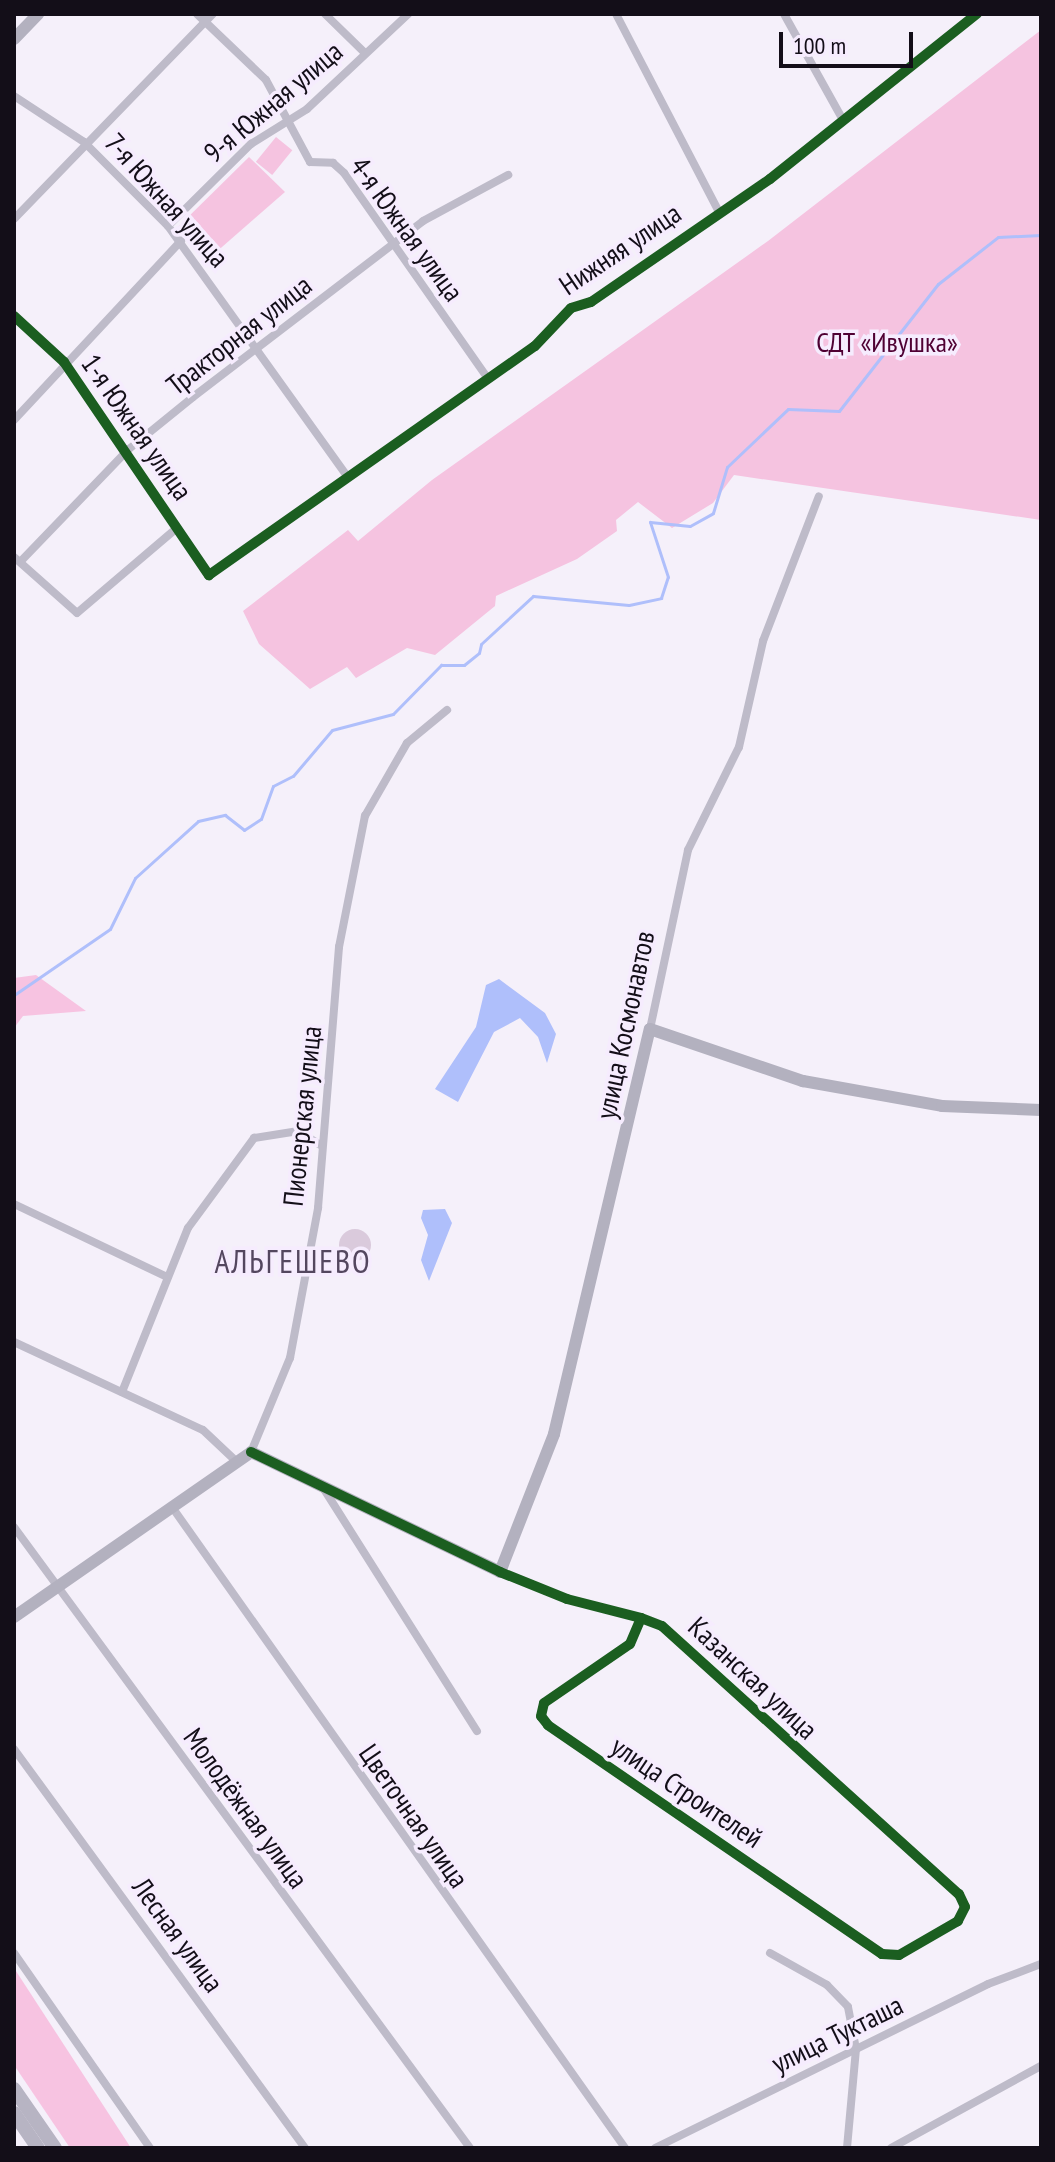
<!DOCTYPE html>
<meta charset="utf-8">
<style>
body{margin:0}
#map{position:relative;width:1055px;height:2162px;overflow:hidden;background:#f5f0fa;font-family:"PT Sans Narrow",sans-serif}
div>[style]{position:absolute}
.green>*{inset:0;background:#f5c3e0;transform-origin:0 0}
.forest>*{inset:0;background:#f7c3e1}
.water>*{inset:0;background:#afbffb}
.stream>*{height:3px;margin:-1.5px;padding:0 1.5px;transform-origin:1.5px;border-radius:1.5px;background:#afbffb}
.building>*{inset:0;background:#dacadc}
.round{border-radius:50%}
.street>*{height:8px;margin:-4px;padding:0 4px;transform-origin:4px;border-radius:4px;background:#bebbc9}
.secondary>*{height:12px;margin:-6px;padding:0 6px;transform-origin:6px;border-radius:6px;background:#b3b1bf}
.primary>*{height:14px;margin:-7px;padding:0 7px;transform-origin:7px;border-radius:7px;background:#b7b4c3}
.cycleway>*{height:10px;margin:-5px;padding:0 5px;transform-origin:5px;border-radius:5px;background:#1b5e20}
span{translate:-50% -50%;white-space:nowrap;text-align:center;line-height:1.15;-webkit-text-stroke:7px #f6ecfe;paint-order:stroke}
.street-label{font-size:28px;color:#130e18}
.park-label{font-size:28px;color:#4f0033}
.quarter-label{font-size:32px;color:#54475f;letter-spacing:2px}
.frame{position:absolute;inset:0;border:16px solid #130e18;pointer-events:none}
.scale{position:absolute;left:779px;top:32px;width:134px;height:36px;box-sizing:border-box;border:4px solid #130e18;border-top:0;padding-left:10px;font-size:24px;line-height:28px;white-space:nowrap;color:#130e18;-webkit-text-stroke:6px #f6ecfe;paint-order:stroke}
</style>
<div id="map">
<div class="green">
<i style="clip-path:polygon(1041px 30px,1041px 520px,734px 475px,713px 503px,672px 528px,638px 502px,616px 520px,617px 531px,577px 559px,496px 596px,495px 606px,435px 655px,407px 648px,356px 678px,347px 667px,310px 689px,259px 644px,243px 611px,348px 530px,358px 541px,432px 480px,768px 241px)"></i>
<i style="left:276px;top:137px;width:21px;height:32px;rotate:39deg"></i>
<i style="clip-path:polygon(249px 157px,285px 192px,206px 261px,178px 227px)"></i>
</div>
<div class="forest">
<i style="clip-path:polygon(36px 975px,86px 1011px,23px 1016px,14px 1028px,14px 978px)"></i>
<i style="clip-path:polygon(14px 1968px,131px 2148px,70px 2148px,14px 2065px)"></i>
</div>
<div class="water">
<i style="clip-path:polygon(499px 979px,545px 1013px,556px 1034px,547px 1063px,538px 1037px,520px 1018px,494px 1032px,458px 1102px,435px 1089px,476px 1027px,486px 985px)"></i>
<i style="clip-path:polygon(445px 1209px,452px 1223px,429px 1281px,421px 1260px,428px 1235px,421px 1218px,423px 1210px)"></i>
</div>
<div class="stream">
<i style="left:14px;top:995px;width:116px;rotate:-34.5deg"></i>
<i style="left:110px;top:929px;width:57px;rotate:-63.9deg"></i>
<i style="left:135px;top:878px;width:85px;rotate:-42.1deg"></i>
<i style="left:198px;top:821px;width:28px;rotate:-13deg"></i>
<i style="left:225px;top:815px;width:24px;rotate:38deg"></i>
<i style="left:244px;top:830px;width:20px;rotate:-33deg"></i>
<i style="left:261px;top:819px;width:35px;rotate:-70deg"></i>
<i style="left:273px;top:786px;width:22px;rotate:-27deg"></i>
<i style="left:293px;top:776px;width:60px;rotate:-49.7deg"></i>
<i style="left:332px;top:730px;width:63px;rotate:-14.7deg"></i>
<i style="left:393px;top:714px;width:69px;rotate:-45.6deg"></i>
<i style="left:441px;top:665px;width:23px"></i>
<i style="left:464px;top:665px;width:19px;rotate:-39deg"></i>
<i style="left:479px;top:653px;width:9px;rotate:-77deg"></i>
<i style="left:481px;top:644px;width:71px;rotate:-42.7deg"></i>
<i style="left:533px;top:596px;width:96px;rotate:5.4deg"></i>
<i style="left:629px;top:605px;width:33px;rotate:-12deg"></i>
<i style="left:661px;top:598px;width:22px;rotate:-72deg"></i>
<i style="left:668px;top:577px;width:58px;rotate:-108.1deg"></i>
<i style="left:650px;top:522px;width:40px;rotate:5.7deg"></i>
<i style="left:690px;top:526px;width:26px;rotate:-29deg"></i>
<i style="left:713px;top:513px;width:48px;rotate:-73.1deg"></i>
<i style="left:727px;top:467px;width:84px;rotate:-43.6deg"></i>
<i style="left:788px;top:409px;width:51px;rotate:2.2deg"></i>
<i style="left:839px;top:411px;width:161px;rotate:-52.1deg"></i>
<i style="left:938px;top:284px;width:76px;rotate:-38.1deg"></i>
<i style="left:998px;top:237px;width:43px;rotate:-2.7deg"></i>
</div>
<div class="building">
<i class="round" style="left:339px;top:1229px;width:32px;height:32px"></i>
</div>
<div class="street">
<i style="left:197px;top:14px;width:95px;rotate:43.7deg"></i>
<i style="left:266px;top:80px;width:93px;rotate:61.8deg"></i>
<i style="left:310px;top:162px;width:23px;rotate:2deg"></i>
<i style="left:333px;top:163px;width:15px;rotate:42deg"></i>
<i style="left:344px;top:173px;width:249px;rotate:55deg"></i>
<i style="left:325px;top:14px;width:56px;rotate:44.3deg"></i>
<i style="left:616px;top:14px;width:221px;rotate:62.5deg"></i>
<i style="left:784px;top:14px;width:121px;rotate:60.9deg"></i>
<i style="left:14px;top:96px;width:84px;rotate:33.3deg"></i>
<i style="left:84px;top:142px;width:119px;rotate:45deg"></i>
<i style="left:168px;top:226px;width:307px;rotate:54.4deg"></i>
<i style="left:14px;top:219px;width:286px;rotate:-45.9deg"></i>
<i style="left:168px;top:226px;width:117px;rotate:-44.7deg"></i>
<i style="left:251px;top:144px;width:66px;rotate:-32deg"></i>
<i style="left:307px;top:109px;width:139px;rotate:-43.2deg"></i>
<i style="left:14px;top:316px;width:68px;rotate:42.6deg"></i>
<i style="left:64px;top:362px;width:258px;rotate:55.8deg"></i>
<i style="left:209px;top:575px;width:398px;rotate:-35.1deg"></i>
<i style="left:535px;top:346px;width:52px;rotate:-46.5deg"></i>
<i style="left:571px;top:308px;width:21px;rotate:-17deg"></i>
<i style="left:591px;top:302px;width:217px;rotate:-34.5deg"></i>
<i style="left:770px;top:179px;width:265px;rotate:-38.6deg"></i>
<i style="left:14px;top:420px;width:245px;rotate:-47deg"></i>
<i style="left:14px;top:557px;width:84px;rotate:41.6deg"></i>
<i style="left:77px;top:613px;width:131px;rotate:-40.4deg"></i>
<i style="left:22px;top:560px;width:154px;rotate:-46.1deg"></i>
<i style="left:129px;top:449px;width:82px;rotate:-39.1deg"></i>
<i style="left:193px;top:397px;width:290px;rotate:-37.4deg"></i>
<i style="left:423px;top:221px;width:97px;rotate:-28.4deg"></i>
<i style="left:650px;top:1029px;width:183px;rotate:-78deg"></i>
<i style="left:688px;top:850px;width:115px;rotate:-63.7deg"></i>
<i style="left:739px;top:747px;width:109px;rotate:-77.2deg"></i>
<i style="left:763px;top:641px;width:155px;rotate:-68.9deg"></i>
<i style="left:14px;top:1204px;width:170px;rotate:25.5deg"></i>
<i style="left:14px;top:1342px;width:208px;rotate:25deg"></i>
<i style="left:203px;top:1430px;width:47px;rotate:43.3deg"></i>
<i style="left:122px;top:1392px;width:177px;rotate:-68.1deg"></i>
<i style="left:188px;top:1228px;width:112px;rotate:-53.7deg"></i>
<i style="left:254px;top:1138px;width:45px;rotate:-9deg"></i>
<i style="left:298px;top:1131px;width:28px;rotate:32deg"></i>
<i style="left:251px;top:1452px;width:102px;rotate:-67.5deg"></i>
<i style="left:290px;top:1358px;width:153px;rotate:-79.4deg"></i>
<i style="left:318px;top:1208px;width:262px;rotate:-85.4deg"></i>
<i style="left:339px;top:947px;width:134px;rotate:-78.8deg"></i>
<i style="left:365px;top:816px;width:84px;rotate:-60.1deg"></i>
<i style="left:407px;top:743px;width:52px;rotate:-39.5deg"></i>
<i style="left:322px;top:1486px;width:290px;rotate:57.7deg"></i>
<i style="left:172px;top:1507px;width:785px;rotate:54.75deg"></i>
<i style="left:14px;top:1527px;width:770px;rotate:53.71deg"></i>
<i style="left:500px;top:1572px;width:72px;rotate:21.9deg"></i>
<i style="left:567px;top:1599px;width:76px;rotate:14.4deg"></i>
<i style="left:641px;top:1618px;width:22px;rotate:21deg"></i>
<i style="left:662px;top:1626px;width:400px;rotate:42.1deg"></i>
<i style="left:959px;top:1894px;width:14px;rotate:65deg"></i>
<i style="left:965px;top:1907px;width:16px;rotate:117deg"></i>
<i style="left:958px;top:1921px;width:68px;rotate:150deg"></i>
<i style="left:899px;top:1955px;width:17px;rotate:-177deg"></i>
<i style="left:882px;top:1954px;width:405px;rotate:-145.6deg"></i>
<i style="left:548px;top:1725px;width:11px;rotate:-128deg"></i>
<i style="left:541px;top:1716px;width:13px;rotate:-77deg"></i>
<i style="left:544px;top:1703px;width:104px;rotate:-34.5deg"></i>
<i style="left:630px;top:1644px;width:28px;rotate:-67deg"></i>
<i style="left:14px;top:1749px;width:494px;rotate:53.9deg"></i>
<i style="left:14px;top:1953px;width:238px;rotate:55.1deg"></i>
<i style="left:770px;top:1953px;width:65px;rotate:29.3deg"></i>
<i style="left:827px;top:1985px;width:30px;rotate:46deg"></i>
<i style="left:848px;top:2007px;width:43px;rotate:79.2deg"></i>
<i style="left:856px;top:2049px;width:99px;rotate:95.2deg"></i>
<i style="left:655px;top:2148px;width:371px;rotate:-26.2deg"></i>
<i style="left:988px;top:1984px;width:57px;rotate:-20.7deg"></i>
<i style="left:891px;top:2148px;width:171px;rotate:-28.7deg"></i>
</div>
<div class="secondary">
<i style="left:14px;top:39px;width:35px;rotate:-46deg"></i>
<i style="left:14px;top:1617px;width:289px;rotate:-34.8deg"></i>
<i style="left:251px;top:1452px;width:276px;rotate:25.7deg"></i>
<i style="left:500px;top:1572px;width:148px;rotate:-68.6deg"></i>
<i style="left:554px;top:1434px;width:416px;rotate:-76.7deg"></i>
<i style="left:650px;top:1029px;width:162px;rotate:18.8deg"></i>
<i style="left:803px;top:1081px;width:141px;rotate:10.2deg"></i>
<i style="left:942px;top:1106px;width:99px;rotate:2.3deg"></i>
</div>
<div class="primary">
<i style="left:14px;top:2089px;width:72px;rotate:55.2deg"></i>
<i style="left:14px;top:2113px;width:42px;rotate:55.6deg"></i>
</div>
<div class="cycleway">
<i style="left:14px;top:316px;width:68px;rotate:42.6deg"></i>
<i style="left:64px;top:362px;width:258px;rotate:55.8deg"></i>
<i style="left:209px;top:575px;width:398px;rotate:-35.1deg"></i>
<i style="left:535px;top:346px;width:52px;rotate:-46.5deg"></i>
<i style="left:571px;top:308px;width:21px;rotate:-17deg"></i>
<i style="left:591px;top:302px;width:217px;rotate:-34.5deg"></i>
<i style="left:770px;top:179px;width:265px;rotate:-38.6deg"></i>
<i style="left:251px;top:1452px;width:276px;rotate:25.7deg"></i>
<i style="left:500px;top:1572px;width:72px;rotate:21.9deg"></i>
<i style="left:567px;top:1599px;width:76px;rotate:14.4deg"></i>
<i style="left:641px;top:1618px;width:22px;rotate:21deg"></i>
<i style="left:662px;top:1626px;width:400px;rotate:42.1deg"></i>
<i style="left:959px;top:1894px;width:14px;rotate:65deg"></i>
<i style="left:965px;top:1907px;width:16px;rotate:117deg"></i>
<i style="left:958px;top:1921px;width:68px;rotate:150deg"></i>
<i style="left:899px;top:1955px;width:17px;rotate:-177deg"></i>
<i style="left:882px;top:1954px;width:405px;rotate:-145.6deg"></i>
<i style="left:548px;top:1725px;width:11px;rotate:-128deg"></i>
<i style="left:541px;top:1716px;width:13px;rotate:-77deg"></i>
<i style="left:544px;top:1703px;width:104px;rotate:-34.5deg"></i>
<i style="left:630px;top:1644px;width:28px;rotate:-67deg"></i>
</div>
<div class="street-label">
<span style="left:273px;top:102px;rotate:-40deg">9-я Южная улица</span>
<span style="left:167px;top:200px;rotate:48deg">7-я Южная улица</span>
<span style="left:407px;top:229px;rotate:54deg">4-я Южная улица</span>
<span style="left:620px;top:249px;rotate:-34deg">Нижняя улица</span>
<span style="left:239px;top:335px;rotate:-38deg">Тракторная улица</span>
<span style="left:137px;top:427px;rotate:55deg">1-я Южная улица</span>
<span style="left:625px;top:1025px;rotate:-78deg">улица Космонавтов</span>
<span style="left:302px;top:1116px;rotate:-84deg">Пионерская улица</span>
<span style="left:753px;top:1678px;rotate:43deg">Казанская улица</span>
<span style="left:687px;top:1792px;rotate:34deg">улица Строителей</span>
<span style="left:246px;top:1808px;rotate:54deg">Молодёжная улица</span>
<span style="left:414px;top:1816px;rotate:55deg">Цветочная улица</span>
<span style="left:178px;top:1935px;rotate:54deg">Лесная улица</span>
<span style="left:837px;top:2034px;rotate:-26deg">улица Тукташа</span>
</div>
<div class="park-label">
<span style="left:887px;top:342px">СДТ «Ивушка»</span>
</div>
<div class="quarter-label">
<span style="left:293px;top:1261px">АЛЬГЕШЕВО</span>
</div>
<div class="frame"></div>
<div class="scale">100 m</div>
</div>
